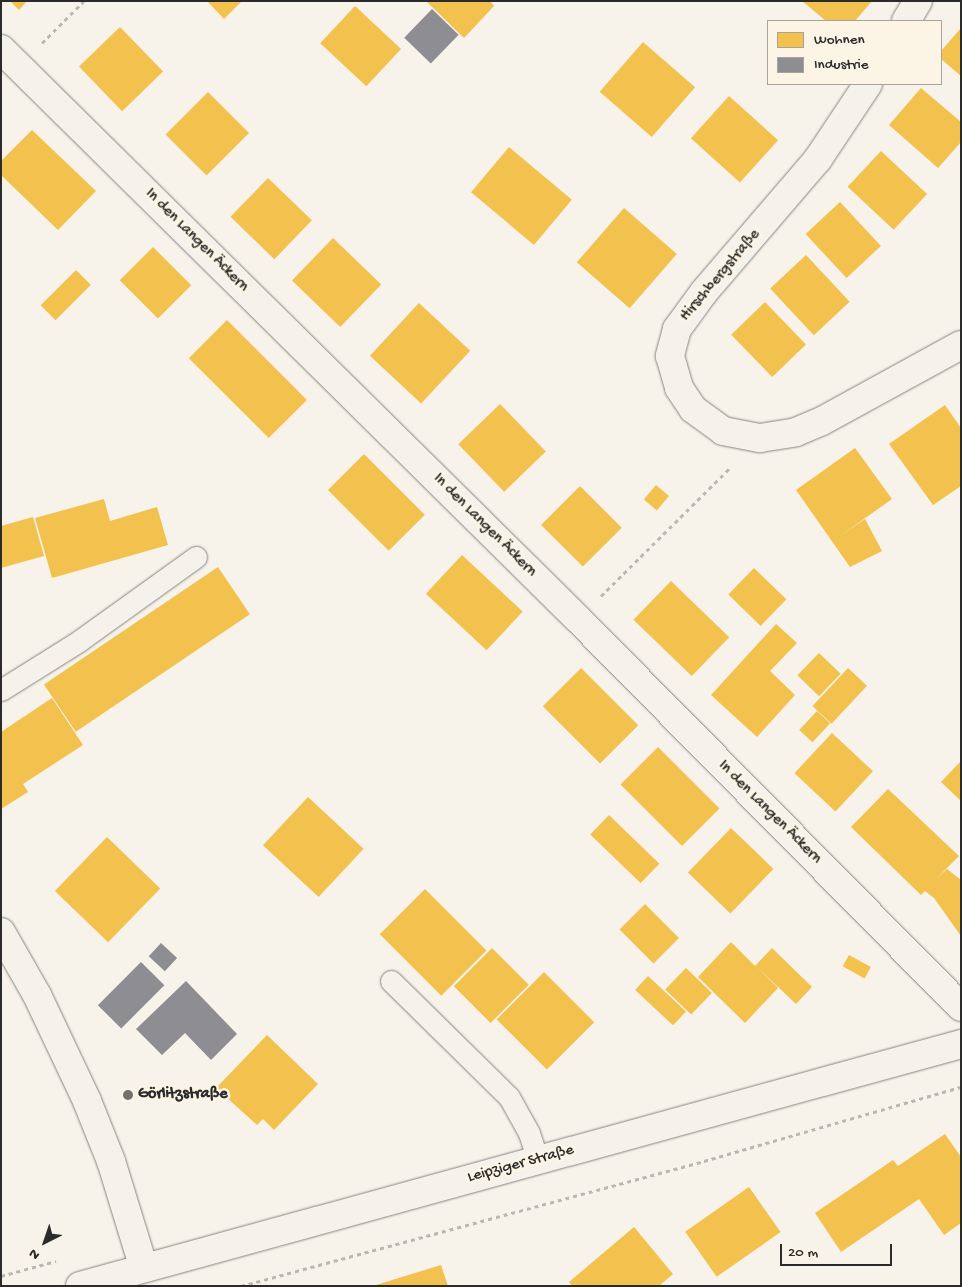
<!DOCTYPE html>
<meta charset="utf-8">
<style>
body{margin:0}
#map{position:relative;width:962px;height:1287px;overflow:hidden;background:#f7f3ea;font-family:"Gochi Hand",sans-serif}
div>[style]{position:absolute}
.homes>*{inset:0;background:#f2c14e;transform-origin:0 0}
.industry>*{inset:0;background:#8d8d92;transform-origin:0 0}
.path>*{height:3px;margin-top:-1.5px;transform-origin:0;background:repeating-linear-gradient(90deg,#bbb8b4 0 4px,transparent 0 8px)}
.roads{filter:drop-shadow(0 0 1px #878581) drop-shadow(0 0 1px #878581)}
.lane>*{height:21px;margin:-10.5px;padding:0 10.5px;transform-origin:10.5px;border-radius:10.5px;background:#f5f2ec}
.street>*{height:28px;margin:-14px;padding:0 14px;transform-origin:14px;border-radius:14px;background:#f5f2ec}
.secondary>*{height:28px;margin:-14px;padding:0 14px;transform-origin:14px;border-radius:14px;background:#f5f2ec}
.dots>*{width:14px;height:14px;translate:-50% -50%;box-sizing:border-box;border:2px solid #fcf5e5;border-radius:50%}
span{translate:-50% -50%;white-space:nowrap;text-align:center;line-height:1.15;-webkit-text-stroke:5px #fcf5e5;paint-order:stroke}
.street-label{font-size:16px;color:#2b2b2b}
.poi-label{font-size:16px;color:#2b2b2b;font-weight:700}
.left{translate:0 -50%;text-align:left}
.frame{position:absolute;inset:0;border:2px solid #2b2b2b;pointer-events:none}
.legend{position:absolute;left:767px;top:20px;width:175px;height:65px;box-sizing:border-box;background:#fcf5e5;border:1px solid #a8a49b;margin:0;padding:6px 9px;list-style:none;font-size:15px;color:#2b2b2b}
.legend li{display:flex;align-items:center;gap:10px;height:25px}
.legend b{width:25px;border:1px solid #a8a49b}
.north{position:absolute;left:20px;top:1217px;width:50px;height:50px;-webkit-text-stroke:4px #fcf5e5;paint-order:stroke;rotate:221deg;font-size:14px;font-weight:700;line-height:20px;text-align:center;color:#2b2b2b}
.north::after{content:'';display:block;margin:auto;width:18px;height:22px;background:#2b2b2b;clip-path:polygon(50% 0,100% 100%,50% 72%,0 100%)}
.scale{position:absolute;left:780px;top:1244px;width:112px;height:22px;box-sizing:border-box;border:2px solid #2b2b2b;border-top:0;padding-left:6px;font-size:15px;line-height:18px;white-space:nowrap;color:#2b2b2b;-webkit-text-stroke:4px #fcf5e5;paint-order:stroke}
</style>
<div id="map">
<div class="homes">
<i style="clip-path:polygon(10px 1px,27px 1px,19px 10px)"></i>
<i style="clip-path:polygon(207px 1px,242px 1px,224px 19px)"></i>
<i style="clip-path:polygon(426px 1px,490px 1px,494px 6px,464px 38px)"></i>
<i style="clip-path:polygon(802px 1px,872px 1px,855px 21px,826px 21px)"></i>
<i style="left:355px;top:6px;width:63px;height:51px;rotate:43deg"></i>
<i style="left:120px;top:27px;width:62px;height:57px;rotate:46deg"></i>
<i style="clip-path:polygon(961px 28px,961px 76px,941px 59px,941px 51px)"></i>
<i style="left:643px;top:42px;width:69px;height:66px;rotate:41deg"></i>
<i style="clip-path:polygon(921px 88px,961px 122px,961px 142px,938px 168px,889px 125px)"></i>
<i style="left:208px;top:92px;width:58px;height:60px;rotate:45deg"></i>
<i style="left:729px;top:96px;width:66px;height:57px;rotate:42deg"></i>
<i style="clip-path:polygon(32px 130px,96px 191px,58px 230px,1px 175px,1px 161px)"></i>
<i style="left:509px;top:147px;width:82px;height:59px;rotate:40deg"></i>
<i style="left:881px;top:151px;width:63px;height:49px;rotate:43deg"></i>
<i style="left:268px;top:178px;width:61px;height:54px;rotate:44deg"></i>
<i style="left:840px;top:202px;width:60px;height:47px;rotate:47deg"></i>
<i style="left:624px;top:208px;width:70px;height:72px;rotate:41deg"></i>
<i style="left:333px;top:238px;width:67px;height:59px;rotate:44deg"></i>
<i style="left:153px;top:247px;width:54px;height:47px;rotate:45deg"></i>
<i style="left:806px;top:255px;width:64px;height:49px;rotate:47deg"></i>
<i style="left:76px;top:270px;width:21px;height:50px;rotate:45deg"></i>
<i style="left:765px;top:302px;width:59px;height:47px;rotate:46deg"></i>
<i style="left:419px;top:303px;width:70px;height:72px;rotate:43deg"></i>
<i style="left:227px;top:320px;width:113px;height:54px;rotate:45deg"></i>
<i style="left:500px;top:404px;width:66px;height:58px;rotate:46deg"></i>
<i style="clip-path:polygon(945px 405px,961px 428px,961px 486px,933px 505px,889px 444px)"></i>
<i style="clip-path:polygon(855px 448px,892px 499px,840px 536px,865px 519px,882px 551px,850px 567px,796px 490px)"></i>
<i style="left:364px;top:454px;width:86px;height:51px;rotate:45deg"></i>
<i style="left:656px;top:485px;width:17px;height:19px;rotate:40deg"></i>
<i style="left:580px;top:486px;width:59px;height:55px;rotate:45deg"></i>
<i style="clip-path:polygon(104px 499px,110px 521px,157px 507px,168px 545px,52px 578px,35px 518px)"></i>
<i style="clip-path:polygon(33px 517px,44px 556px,1px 568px,1px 526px)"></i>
<i style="left:462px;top:555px;width:83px;height:53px;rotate:43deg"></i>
<i style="left:218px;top:567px;width:57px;height:210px;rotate:56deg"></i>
<i style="left:754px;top:568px;width:45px;height:37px;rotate:44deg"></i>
<i style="left:671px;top:581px;width:81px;height:54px;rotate:44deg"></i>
<i style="clip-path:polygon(776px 624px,797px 643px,770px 671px,795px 695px,757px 737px,711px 695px)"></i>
<i style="left:819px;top:653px;width:30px;height:31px;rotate:44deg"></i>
<i style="left:581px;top:668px;width:81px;height:54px;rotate:45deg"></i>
<i style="left:848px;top:668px;width:26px;height:52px;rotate:43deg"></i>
<i style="clip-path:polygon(52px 698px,83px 745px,23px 784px,28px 792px,1px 809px,1px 732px)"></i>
<i style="left:817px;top:711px;width:18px;height:26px;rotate:43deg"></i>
<i style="left:832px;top:733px;width:56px;height:55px;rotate:43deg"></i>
<i style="left:658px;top:747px;width:87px;height:53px;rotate:45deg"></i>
<i style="clip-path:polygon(961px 761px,961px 801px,941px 782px)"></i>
<i style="clip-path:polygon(888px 789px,959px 856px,936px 879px,947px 869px,961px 880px,961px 936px,934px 898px,925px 891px,921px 895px,851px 827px)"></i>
<i style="left:308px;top:797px;width:76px;height:66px;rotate:43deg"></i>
<i style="left:609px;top:815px;width:70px;height:27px;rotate:44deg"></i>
<i style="left:731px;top:828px;width:59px;height:62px;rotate:44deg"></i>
<i style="left:107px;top:837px;width:74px;height:75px;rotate:44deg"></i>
<i style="left:425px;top:889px;width:87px;height:64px;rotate:45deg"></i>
<i style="left:645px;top:904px;width:48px;height:36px;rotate:45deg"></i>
<i style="clip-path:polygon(731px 942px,755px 966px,772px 948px,812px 987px,796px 1004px,757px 967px,778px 988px,745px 1023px,698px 977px)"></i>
<i style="left:492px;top:948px;width:52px;height:54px;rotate:45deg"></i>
<i style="left:849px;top:955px;width:25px;height:13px;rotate:29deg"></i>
<i style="left:686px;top:968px;width:36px;height:30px;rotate:44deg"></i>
<i style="left:544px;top:972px;width:71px;height:67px;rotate:45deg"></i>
<i style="left:648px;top:976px;width:52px;height:19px;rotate:43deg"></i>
<i style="clip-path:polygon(267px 1035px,318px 1084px,274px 1130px,263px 1119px,257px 1125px,216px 1088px)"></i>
<i style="clip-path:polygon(945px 1134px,961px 1157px,961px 1223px,944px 1235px,919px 1199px,841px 1252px,815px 1213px,893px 1160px,898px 1166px)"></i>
<i style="left:749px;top:1187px;width:55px;height:78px;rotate:55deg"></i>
<i style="clip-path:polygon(634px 1227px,673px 1274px,659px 1286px,572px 1286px,569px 1282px)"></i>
<i style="clip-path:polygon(441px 1265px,448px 1286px,376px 1286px,376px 1285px)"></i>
</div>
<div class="industry">
<i style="left:432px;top:9px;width:37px;height:40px;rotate:44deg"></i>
<i style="left:161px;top:943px;width:22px;height:18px;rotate:43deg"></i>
<i style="left:141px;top:962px;width:33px;height:61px;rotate:45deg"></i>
<i style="clip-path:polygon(186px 981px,237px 1034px,211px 1060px,185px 1033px,162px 1055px,136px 1029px)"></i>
</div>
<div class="path">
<i style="left:42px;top:43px;width:59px;rotate:-45deg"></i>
<i style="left:601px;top:596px;width:183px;rotate:-44.8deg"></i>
<i style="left:1px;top:1276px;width:57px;rotate:-15.3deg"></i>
<i style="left:241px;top:1286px;width:480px;rotate:-15.1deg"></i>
<i style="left:704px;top:1161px;width:267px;rotate:-16.1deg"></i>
</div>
<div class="roads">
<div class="lane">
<i style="left:1px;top:690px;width:92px;rotate:-32.1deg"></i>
<i style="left:79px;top:641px;width:144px;rotate:-35.7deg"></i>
<i style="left:391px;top:981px;width:165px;rotate:44.5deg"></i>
<i style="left:509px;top:1097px;width:41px;rotate:60.9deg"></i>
<i style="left:529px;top:1133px;width:29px;rotate:72deg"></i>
</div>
<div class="street">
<i style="left:906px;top:21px;width:23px;rotate:-59deg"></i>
<i style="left:1px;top:49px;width:811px;rotate:44.65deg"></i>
<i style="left:578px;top:619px;width:545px;rotate:45.37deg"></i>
<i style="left:868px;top:84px;width:90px;rotate:123.7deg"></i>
<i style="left:818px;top:159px;width:175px;rotate:130.6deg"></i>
<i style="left:704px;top:292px;width:46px;rotate:126.1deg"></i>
<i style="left:677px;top:329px;width:28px;rotate:105deg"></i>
<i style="left:670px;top:356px;width:33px;rotate:74deg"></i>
<i style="left:679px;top:388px;width:25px;rotate:56deg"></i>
<i style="left:693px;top:409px;width:37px;rotate:36deg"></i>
<i style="left:723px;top:431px;width:38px;rotate:11deg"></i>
<i style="left:760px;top:438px;width:36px;rotate:-9deg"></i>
<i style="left:796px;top:432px;width:28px;rotate:-23deg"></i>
<i style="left:822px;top:421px;width:158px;rotate:-28.7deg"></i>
<i style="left:1px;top:932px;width:73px;rotate:60.3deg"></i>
<i style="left:37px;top:995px;width:117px;rotate:64.7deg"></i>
<i style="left:87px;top:1101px;width:65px;rotate:68.2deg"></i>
<i style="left:111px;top:1161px;width:112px;rotate:72.9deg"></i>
</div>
<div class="secondary">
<i style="left:80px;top:1286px;width:914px;rotate:-15.36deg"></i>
</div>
</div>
<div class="dots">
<i style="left:128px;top:1095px;background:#72716e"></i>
</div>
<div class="street-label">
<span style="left:196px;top:241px;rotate:45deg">In den Langen Äckern</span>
<span style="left:721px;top:276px;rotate:-50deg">Hirschbergstraße</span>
<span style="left:484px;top:526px;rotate:45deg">In den Langen Äckern</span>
<span style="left:769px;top:813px;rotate:45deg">In den Langen Äckern</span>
<span style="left:521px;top:1165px;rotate:-15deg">Leipziger Straße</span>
</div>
<div class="poi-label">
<span class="left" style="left:138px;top:1095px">Görlitzstraße</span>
</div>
<div class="frame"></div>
<ul class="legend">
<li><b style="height:14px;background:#f2c14e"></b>Wohnen</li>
<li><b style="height:14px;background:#8d8d92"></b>Industrie</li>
</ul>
<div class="north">N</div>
<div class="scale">20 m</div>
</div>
